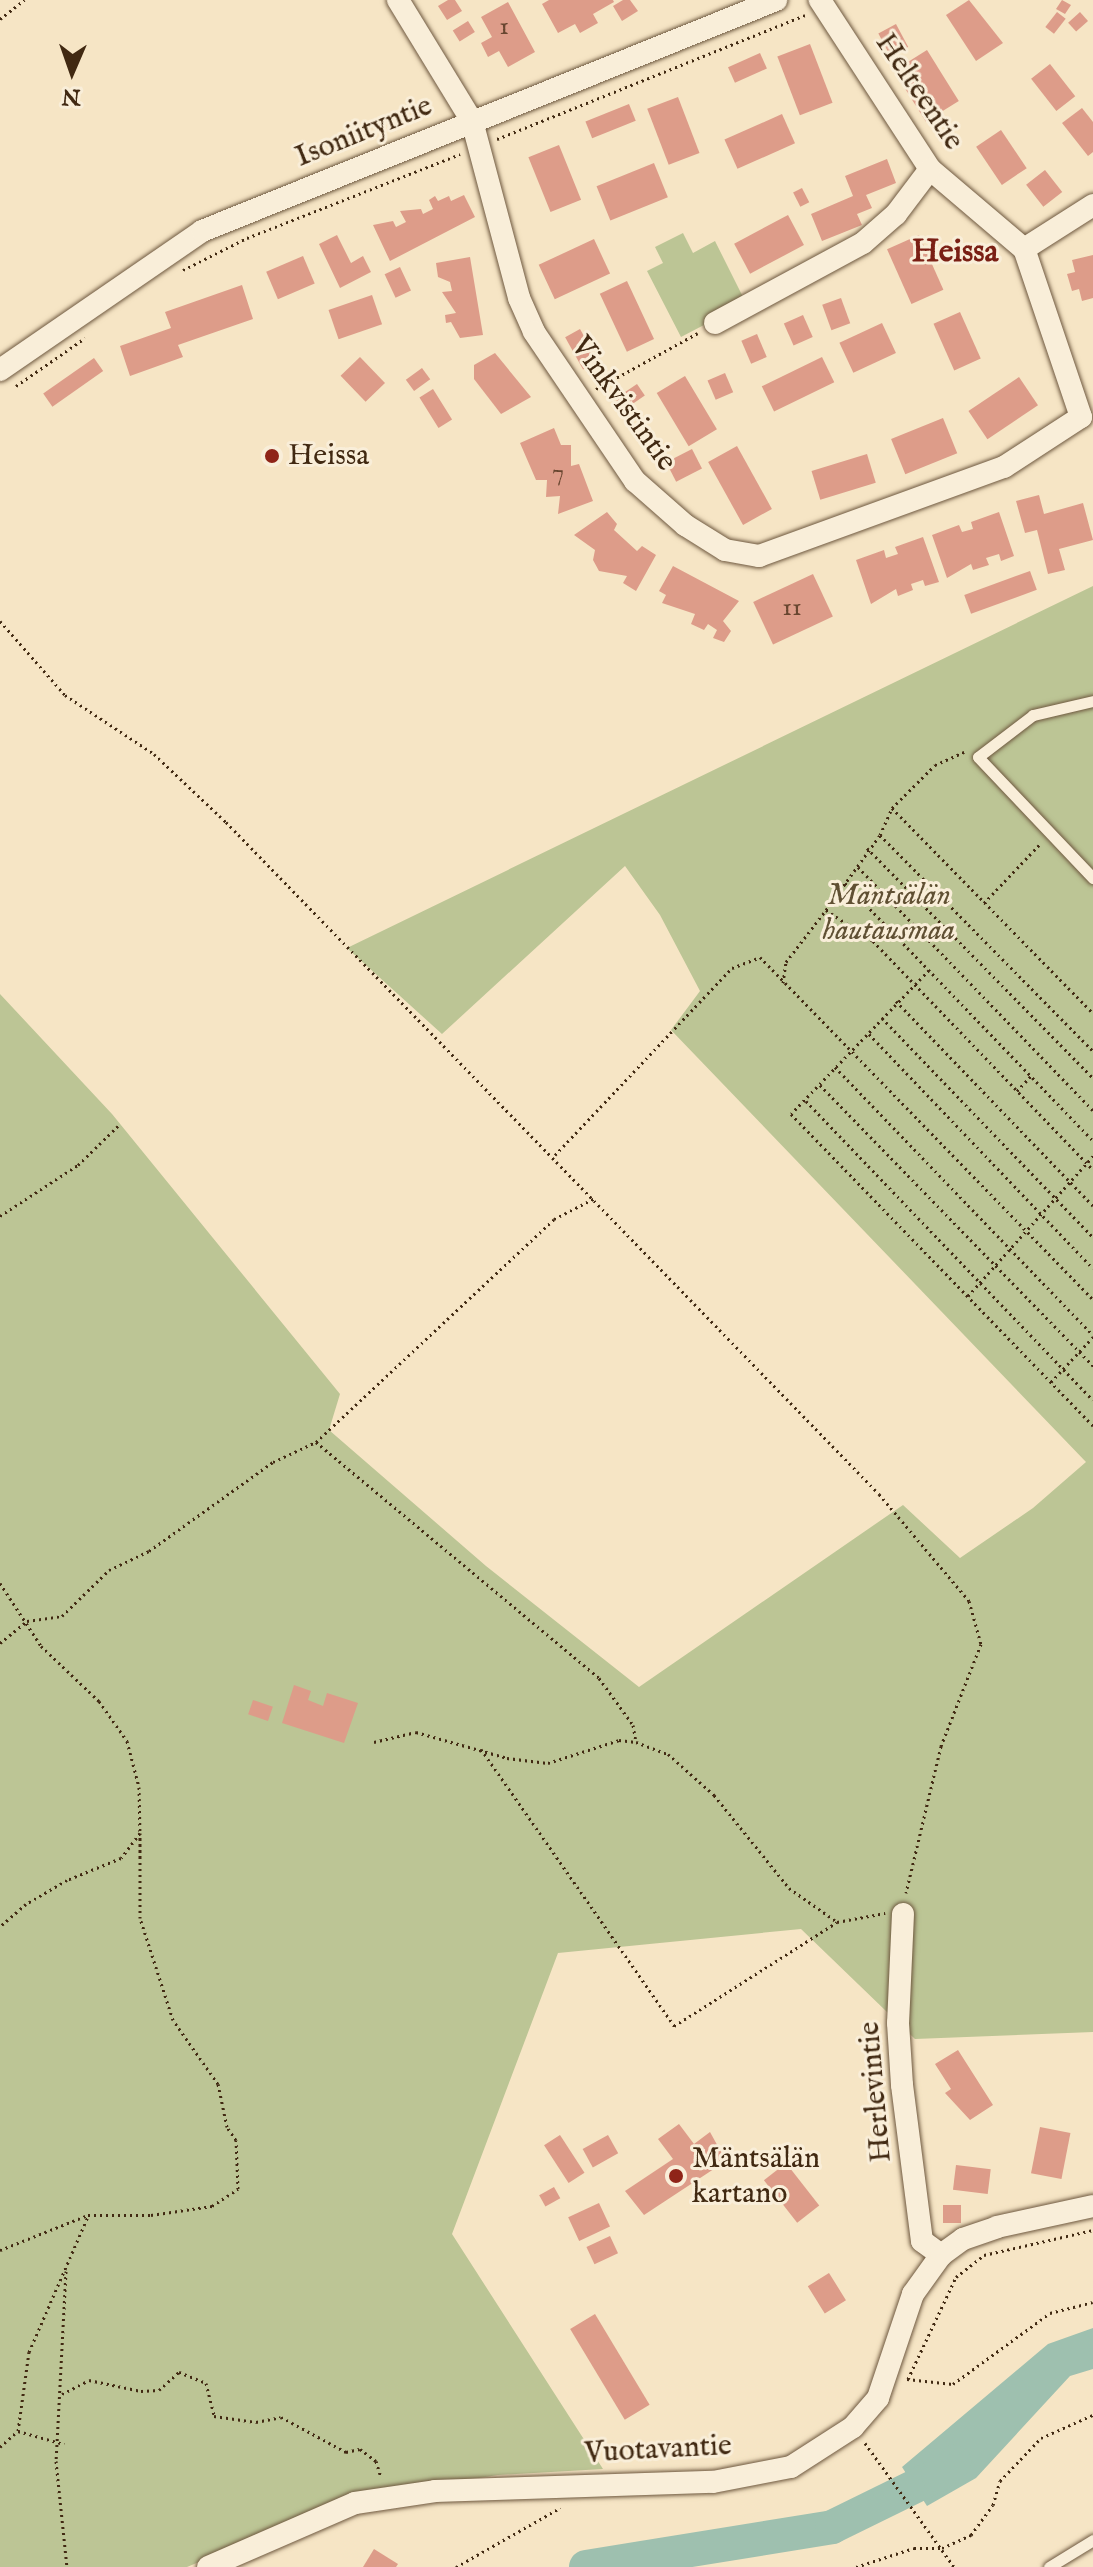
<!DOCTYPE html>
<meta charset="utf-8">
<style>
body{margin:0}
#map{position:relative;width:1093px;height:2567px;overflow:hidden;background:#f6e5c5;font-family:"IM FELL English",serif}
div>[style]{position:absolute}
.green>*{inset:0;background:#bcc595}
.water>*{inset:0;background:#9ec0af}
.river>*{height:34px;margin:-17px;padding:0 17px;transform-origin:17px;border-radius:17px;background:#9ec0af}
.building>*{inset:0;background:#dd9c89;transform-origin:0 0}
.path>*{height:3px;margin-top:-1.5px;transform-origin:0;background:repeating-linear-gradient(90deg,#412912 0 2px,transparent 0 6px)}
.roads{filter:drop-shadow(0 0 2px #6e583f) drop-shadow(0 0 2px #6e583f)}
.lane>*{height:11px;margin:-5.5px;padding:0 5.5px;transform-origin:5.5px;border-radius:5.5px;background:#f9eed9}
.street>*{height:22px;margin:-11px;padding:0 11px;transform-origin:11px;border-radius:11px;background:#f9eed9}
.dots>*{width:22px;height:22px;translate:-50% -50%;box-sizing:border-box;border:4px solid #f9eed9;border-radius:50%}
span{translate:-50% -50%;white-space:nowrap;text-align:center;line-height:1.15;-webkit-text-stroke:6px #f9eed9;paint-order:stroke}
.number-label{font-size:26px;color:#684630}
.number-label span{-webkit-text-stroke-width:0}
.street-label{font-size:30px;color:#412912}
.poi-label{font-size:30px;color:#412912}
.left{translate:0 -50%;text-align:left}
.park-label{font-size:30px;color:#605033;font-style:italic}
.neighbourhood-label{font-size:32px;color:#7a1f14;font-weight:700}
.north{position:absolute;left:32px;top:32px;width:80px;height:80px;-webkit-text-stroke:6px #f9eed9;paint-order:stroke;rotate:182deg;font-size:22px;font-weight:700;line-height:32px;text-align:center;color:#412912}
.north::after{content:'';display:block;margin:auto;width:28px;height:36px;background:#412912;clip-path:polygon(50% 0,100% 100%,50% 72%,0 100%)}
</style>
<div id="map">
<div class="green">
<i style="clip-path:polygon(683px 233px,693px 253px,715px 241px,746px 303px,681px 337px,647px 271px,663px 263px,655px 247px)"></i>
<i style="clip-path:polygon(1093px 586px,1093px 2032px,915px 2039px,801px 1929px,558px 1953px,452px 2234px,603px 2469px,498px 2475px,352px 2498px,187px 2567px,0 2567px,0 994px,112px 1114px,340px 1394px,329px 1430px,486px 1566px,639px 1687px,903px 1505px,960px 1558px,1033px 1508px,1086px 1462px,671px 1030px,700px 991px,660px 915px,625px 866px,442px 1034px,347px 948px)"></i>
</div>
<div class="water">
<i style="clip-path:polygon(1093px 2328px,1093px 2369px,1070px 2376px,976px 2478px,927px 2506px,902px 2467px,1048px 2344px)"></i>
</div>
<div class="river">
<i style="left:586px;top:2567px;width:249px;rotate:-9.2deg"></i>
<i style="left:832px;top:2527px;width:118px;rotate:-26.1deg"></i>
<i style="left:938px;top:2475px;width:21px;rotate:-39deg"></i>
</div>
<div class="building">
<i style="clip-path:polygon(448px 0,455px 0,462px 11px,447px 20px,438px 6px)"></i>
<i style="clip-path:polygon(549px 0,613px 0,614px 2px,593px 14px,598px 23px,580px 33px,575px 24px,558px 33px,542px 4px)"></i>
<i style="clip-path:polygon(623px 0,630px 0,638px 11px,622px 21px,613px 6px)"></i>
<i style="clip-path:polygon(969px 0,1003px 43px,976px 61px,946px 15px)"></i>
<i style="clip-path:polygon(1062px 0,1071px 5px,1065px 14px,1056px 9px)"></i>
<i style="clip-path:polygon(508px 2px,535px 52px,508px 67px,499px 51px,488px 57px,481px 43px,492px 37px,481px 17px)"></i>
<i style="left:1057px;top:12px;width:11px;height:19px;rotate:38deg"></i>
<i style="left:1080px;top:12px;width:12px;height:16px;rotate:48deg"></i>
<i style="left:468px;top:21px;width:13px;height:18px;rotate:58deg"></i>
<i style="left:896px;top:24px;width:26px;height:20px;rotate:62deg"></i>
<i style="left:810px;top:44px;width:63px;height:35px;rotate:69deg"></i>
<i style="left:927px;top:50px;width:60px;height:39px;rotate:58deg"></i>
<i style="left:760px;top:53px;width:17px;height:35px;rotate:66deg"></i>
<i style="left:1050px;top:64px;width:41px;height:24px;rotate:52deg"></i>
<i style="left:678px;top:97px;width:60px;height:33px;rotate:69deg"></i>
<i style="left:629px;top:104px;width:18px;height:47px;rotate:68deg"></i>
<i style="clip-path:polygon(1082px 108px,1093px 122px,1093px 152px,1088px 156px,1062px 123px)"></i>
<i style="left:782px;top:114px;width:32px;height:63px;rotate:66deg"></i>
<i style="left:1001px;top:130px;width:46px;height:30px;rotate:56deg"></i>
<i style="left:559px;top:145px;width:59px;height:33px;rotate:68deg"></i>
<i style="clip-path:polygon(887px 159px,896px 183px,866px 195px,872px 208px,857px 214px,862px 225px,822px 241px,811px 214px,853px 196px,845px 176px)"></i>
<i style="left:654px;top:163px;width:37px;height:62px;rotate:68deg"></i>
<i style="left:1045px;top:170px;width:28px;height:24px;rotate:52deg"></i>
<i style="left:802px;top:188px;width:16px;height:10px;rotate:63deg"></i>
<i style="clip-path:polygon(464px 195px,475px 217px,390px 261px,373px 225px,393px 221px,396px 227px,406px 222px,400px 211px,421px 209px,423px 214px,433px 209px,429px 200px,435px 196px,438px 201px,449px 196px,451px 201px)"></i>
<i style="left:788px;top:215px;width:34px;height:61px;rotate:62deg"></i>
<i style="clip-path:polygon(337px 235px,351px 263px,363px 256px,371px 272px,340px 288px,319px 244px)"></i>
<i style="left:919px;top:235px;width:60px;height:35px;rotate:66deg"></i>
<i style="left:594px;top:239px;width:38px;height:61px;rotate:65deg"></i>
<i style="clip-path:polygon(1093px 255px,1093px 298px,1082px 301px,1079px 289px,1072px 291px,1067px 274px,1075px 272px,1072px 260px)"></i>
<i style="left:303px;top:256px;width:30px;height:40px;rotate:67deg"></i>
<i style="clip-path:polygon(470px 257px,483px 335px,460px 338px,451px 322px,446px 323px,445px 315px,456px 313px,442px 292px,452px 291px,450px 282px,438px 277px,436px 263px)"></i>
<i style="left:400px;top:267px;width:26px;height:17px;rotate:65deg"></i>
<i style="left:627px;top:281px;width:64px;height:30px;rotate:65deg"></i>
<i style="clip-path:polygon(242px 285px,253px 319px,178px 345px,183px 357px,130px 376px,120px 346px,171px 328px,165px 312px)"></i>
<i style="left:372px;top:295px;width:31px;height:46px;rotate:71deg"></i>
<i style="left:841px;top:298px;width:27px;height:20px;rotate:70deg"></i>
<i style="left:960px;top:312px;width:51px;height:29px;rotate:66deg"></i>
<i style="left:803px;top:315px;width:24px;height:21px;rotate:66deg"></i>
<i style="left:882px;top:323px;width:33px;height:47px;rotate:65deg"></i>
<i style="left:580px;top:329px;width:37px;height:17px;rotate:61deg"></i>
<i style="left:757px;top:334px;width:25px;height:17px;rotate:67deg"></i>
<i style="clip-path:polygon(495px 353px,531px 397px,501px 414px,474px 379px,474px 365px)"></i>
<i style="left:360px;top:357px;width:36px;height:27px;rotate:46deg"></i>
<i style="left:822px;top:357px;width:28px;height:67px;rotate:64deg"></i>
<i style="left:94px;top:358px;width:16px;height:62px;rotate:55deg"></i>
<i style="left:422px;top:368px;width:14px;height:20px;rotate:54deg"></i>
<i style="left:725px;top:373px;width:21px;height:19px;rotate:67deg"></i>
<i style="left:685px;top:376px;width:62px;height:33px;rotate:59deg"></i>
<i style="left:1019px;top:377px;width:34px;height:61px;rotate:56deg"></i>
<i style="left:637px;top:384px;width:14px;height:26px;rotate:56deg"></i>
<i style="left:433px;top:389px;width:36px;height:16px;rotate:58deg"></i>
<i style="left:943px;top:418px;width:38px;height:56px;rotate:68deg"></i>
<i style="clip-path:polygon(554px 428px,561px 445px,571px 445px,571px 466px,579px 464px,593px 501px,558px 514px,560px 496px,546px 497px,547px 480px,536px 480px,520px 443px)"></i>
<i style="left:737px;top:446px;width:72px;height:33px;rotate:61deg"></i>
<i style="left:692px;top:449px;width:22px;height:29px;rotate:63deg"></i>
<i style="left:867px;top:454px;width:30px;height:58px;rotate:73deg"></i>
<i style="clip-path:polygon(1039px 495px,1044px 514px,1083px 503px,1093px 540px,1059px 549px,1065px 570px,1048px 574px,1037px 530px,1025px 533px,1016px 501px)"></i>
<i style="clip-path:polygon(607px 512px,617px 524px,614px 530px,637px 551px,642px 546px,656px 555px,636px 591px,623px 583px,627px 576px,599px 571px,593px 560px,595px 550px,574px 535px)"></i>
<i style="clip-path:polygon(999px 512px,1014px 556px,1001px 561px,999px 554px,986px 558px,989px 565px,973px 570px,971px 564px,947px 578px,932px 535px,959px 525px,962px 532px,973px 529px,971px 522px)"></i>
<i style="clip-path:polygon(923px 537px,939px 582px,925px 586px,923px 580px,911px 584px,913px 590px,898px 596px,896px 589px,871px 604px,856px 560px,884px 550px,886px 558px,898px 554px,895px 547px)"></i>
<i style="clip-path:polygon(673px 566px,739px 601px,723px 621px,731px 631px,724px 642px,713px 638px,717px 630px,708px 624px,704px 630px,691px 624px,695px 614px,662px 603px,666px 595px,659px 591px)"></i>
<i style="left:1030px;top:571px;width:20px;height:70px;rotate:70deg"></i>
<i style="left:813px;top:574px;width:47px;height:66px;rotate:65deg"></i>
<i style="clip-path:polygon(294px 1685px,311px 1691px,308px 1700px,323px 1706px,327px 1693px,358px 1703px,344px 1743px,282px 1723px)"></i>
<i style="left:253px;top:1700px;width:21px;height:15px;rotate:19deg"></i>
<i style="clip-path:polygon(958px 2050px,993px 2105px,970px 2120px,945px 2093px,951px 2089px,935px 2064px)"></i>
<i style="clip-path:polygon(679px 2124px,694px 2144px,710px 2132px,726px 2161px,644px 2215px,625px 2191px,673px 2159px,658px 2139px)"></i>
<i style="left:1040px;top:2127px;width:31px;height:47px;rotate:11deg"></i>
<i style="left:560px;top:2135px;width:45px;height:19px;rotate:57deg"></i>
<i style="left:608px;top:2135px;width:21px;height:29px;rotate:61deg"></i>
<i style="left:786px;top:2163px;width:54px;height:28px;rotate:52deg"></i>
<i style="left:956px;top:2165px;width:35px;height:25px;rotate:7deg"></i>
<i style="left:554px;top:2187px;width:13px;height:17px;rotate:61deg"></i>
<i style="left:599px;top:2203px;width:26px;height:34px;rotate:65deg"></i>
<i style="left:943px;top:2205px;width:18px;height:18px"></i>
<i style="left:610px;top:2236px;width:19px;height:26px;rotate:65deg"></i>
<i style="left:829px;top:2273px;width:32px;height:25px;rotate:58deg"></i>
<i style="left:595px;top:2314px;width:106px;height:29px;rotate:59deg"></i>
<i style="clip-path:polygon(374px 2549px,398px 2564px,396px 2567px,363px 2567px)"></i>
</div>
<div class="path">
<i style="left:0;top:19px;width:31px;rotate:-38deg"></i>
<i style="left:497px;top:139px;width:332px;rotate:-21.9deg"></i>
<i style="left:183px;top:270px;width:72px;rotate:-26.6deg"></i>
<i style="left:247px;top:238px;width:229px;rotate:-21.5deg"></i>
<i style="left:16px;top:386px;width:84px;rotate:-34.8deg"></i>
<i style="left:596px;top:389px;width:116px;rotate:-28.8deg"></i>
<i style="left:0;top:621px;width:98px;rotate:48.7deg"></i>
<i style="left:65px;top:695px;width:107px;rotate:33.5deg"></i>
<i style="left:154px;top:754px;width:99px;rotate:43.4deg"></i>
<i style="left:226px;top:822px;width:937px;rotate:45.82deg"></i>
<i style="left:879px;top:1494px;width:140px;rotate:49.9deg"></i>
<i style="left:969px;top:1601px;width:45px;rotate:74.4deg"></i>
<i style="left:981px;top:1644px;width:110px;rotate:111.4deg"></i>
<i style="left:941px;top:1746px;width:151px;rotate:103.4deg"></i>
<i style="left:892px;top:808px;width:287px;rotate:45.6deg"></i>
<i style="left:880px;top:835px;width:303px;rotate:45.4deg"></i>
<i style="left:867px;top:848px;width:322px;rotate:45.5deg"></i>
<i style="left:858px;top:867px;width:338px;rotate:46deg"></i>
<i style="left:845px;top:883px;width:358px;rotate:46.1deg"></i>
<i style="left:984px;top:903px;width:81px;rotate:-46.5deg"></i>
<i style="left:826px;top:910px;width:92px;rotate:-54.2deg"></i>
<i style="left:880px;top:835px;width:30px;rotate:-66deg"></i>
<i style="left:892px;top:808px;width:61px;rotate:-45deg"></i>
<i style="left:935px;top:765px;width:32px;rotate:-24deg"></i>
<i style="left:929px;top:970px;width:199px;rotate:133.8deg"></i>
<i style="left:791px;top:1114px;width:434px;rotate:45.9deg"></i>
<i style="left:783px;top:983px;width:21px;rotate:-82deg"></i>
<i style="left:786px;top:962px;width:66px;rotate:-52.4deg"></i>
<i style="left:826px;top:910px;width:56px;rotate:33.4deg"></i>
<i style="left:873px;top:941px;width:318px;rotate:46.1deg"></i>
<i style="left:896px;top:1001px;width:284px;rotate:46.1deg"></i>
<i style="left:882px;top:1018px;width:304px;rotate:46.1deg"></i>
<i style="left:869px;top:1034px;width:324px;rotate:46.3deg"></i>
<i style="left:835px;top:1067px;width:372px;rotate:46.1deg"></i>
<i style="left:820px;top:1085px;width:392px;rotate:45.8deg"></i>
<i style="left:1017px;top:1091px;width:21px;rotate:-47deg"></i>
<i style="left:806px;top:1101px;width:414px;rotate:46.2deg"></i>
<i style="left:555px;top:1155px;width:257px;rotate:-46.6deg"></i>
<i style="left:732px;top:968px;width:30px;rotate:-21deg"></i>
<i style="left:760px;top:957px;width:477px;rotate:45.8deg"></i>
<i style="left:0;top:1216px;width:93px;rotate:-33.2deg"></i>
<i style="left:78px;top:1165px;width:59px;rotate:-44.3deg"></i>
<i style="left:968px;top:1296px;width:188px;rotate:-48.2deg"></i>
<i style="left:1051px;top:1382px;width:62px;rotate:-47deg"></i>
<i style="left:316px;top:1442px;width:368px;rotate:39.8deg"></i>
<i style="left:599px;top:1678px;width:58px;rotate:54.1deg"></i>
<i style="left:633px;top:1725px;width:17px;rotate:80deg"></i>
<i style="left:0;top:1583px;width:75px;rotate:56.9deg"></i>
<i style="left:41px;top:1646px;width:80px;rotate:43.5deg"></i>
<i style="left:99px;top:1701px;width:49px;rotate:55deg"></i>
<i style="left:127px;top:1741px;width:48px;rotate:75.4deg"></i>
<i style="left:139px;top:1787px;width:46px;rotate:88.8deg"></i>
<i style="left:140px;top:1833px;width:31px;rotate:127deg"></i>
<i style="left:121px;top:1858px;width:58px;rotate:157.8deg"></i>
<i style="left:67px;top:1880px;width:48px;rotate:149.7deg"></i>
<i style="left:26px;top:1904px;width:35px;rotate:139deg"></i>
<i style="left:0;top:1643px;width:35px;rotate:-39deg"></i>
<i style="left:27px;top:1621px;width:35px;rotate:-8deg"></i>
<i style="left:62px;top:1616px;width:66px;rotate:-44.4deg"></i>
<i style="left:109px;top:1570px;width:44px;rotate:-25.4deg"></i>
<i style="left:149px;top:1551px;width:153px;rotate:-35.7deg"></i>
<i style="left:273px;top:1462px;width:47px;rotate:-24.9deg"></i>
<i style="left:316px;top:1442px;width:326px;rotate:-43.1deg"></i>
<i style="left:554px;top:1219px;width:46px;rotate:-27.1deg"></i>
<i style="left:374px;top:1742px;width:43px;rotate:-13.4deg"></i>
<i style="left:416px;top:1732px;width:95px;rotate:15.9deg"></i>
<i style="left:507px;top:1758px;width:41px;rotate:7deg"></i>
<i style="left:548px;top:1763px;width:75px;rotate:-17.9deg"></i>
<i style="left:619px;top:1740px;width:17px;rotate:7deg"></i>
<i style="left:636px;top:1742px;width:34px;rotate:21deg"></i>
<i style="left:668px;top:1754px;width:62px;rotate:41.7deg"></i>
<i style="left:714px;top:1795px;width:119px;rotate:51.1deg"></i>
<i style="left:789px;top:1888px;width:59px;rotate:35.3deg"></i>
<i style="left:481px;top:1749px;width:338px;rotate:55.1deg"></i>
<i style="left:674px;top:2026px;width:193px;rotate:-32.5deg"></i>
<i style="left:837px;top:1922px;width:49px;rotate:-10.6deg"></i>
<i style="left:0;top:2250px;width:95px;rotate:-21.7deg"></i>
<i style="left:88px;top:2215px;width:63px"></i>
<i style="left:151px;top:2215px;width:62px;rotate:-8.4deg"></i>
<i style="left:212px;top:2206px;width:31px;rotate:-33deg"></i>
<i style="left:238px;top:2189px;width:49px;rotate:-92.3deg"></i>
<i style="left:236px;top:2140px;width:16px;rotate:-125deg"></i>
<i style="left:227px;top:2127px;width:44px;rotate:-101.8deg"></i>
<i style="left:218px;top:2084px;width:78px;rotate:-125.1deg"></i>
<i style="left:173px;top:2020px;width:107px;rotate:-107.9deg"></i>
<i style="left:140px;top:1918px;width:85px;rotate:-90deg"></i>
<i style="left:66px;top:2271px;width:190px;rotate:93deg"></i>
<i style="left:56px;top:2461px;width:107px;rotate:84.1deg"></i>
<i style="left:907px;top:2379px;width:46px;rotate:6.2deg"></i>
<i style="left:953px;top:2384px;width:120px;rotate:-36.2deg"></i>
<i style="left:1050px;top:2313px;width:44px;rotate:-14.3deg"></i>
<i style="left:908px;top:2379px;width:113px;rotate:-64.8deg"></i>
<i style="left:956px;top:2277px;width:36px;rotate:-38deg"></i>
<i style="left:984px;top:2255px;width:112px;rotate:-12.9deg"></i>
<i style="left:62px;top:2394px;width:30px;rotate:-27deg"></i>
<i style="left:89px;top:2380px;width:53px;rotate:11.9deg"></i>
<i style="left:141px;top:2391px;width:18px;rotate:-3deg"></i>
<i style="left:159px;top:2390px;width:27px;rotate:-42deg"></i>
<i style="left:179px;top:2372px;width:29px;rotate:22deg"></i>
<i style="left:206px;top:2383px;width:34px;rotate:76deg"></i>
<i style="left:214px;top:2416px;width:42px;rotate:8.1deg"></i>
<i style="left:256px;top:2422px;width:25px;rotate:-11deg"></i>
<i style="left:281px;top:2417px;width:74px;rotate:28.3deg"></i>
<i style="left:346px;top:2452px;width:14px;rotate:-12deg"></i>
<i style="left:360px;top:2449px;width:20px;rotate:37deg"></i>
<i style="left:376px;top:2461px;width:17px;rotate:73deg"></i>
<i style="left:18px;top:2431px;width:48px;rotate:15.8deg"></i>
<i style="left:865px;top:2443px;width:153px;rotate:54.3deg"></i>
<i style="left:0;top:2447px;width:24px;rotate:-42deg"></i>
<i style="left:18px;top:2431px;width:80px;rotate:-82.1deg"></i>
<i style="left:29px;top:2352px;width:148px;rotate:-66.5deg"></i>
<i style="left:456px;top:2567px;width:120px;rotate:-29.6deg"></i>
<i style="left:856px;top:2567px;width:61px;rotate:-18.1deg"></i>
<i style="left:914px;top:2548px;width:28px"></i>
<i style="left:942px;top:2548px;width:32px;rotate:-24deg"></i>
<i style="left:971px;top:2535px;width:37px;rotate:-54deg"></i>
<i style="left:993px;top:2505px;width:25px;rotate:-74deg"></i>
<i style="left:1000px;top:2481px;width:59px;rotate:-46.4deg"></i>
<i style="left:1041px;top:2438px;width:57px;rotate:-23.9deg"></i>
</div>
<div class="roads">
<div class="lane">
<i style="left:1093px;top:701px;width:62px;rotate:166.9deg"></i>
<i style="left:1033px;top:715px;width:69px;rotate:142.6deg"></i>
<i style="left:978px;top:757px;width:167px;rotate:46.5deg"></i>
<i style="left:1049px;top:2567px;width:52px;rotate:-31.5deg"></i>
</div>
<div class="street">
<i style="left:398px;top:0;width:142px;rotate:58.6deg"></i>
<i style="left:472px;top:121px;width:183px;rotate:75.1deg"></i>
<i style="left:519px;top:298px;width:37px;rotate:66deg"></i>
<i style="left:534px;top:332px;width:180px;rotate:55.9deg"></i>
<i style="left:635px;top:481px;width:67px;rotate:41.3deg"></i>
<i style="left:685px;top:525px;width:47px;rotate:32deg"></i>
<i style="left:725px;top:550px;width:35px;rotate:10deg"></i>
<i style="left:759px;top:556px;width:261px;rotate:-20deg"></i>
<i style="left:1004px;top:467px;width:92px;rotate:-33deg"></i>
<i style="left:1081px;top:417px;width:177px;rotate:-108.7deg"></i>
<i style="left:1024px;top:249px;width:123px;rotate:-139.6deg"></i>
<i style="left:930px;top:169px;width:202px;rotate:-123.1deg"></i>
<i style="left:1024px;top:249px;width:82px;rotate:-32.5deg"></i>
<i style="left:715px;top:323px;width:168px;rotate:-28.4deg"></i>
<i style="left:863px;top:243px;width:44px;rotate:-41.3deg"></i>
<i style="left:896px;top:214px;width:56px;rotate:-52.9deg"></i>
<i style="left:0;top:370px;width:245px;rotate:-34.5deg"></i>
<i style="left:202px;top:231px;width:619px;rotate:-21.92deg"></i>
<i style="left:903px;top:1914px;width:109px;rotate:92.6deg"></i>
<i style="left:898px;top:2023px;width:62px;rotate:86.3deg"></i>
<i style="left:902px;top:2085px;width:157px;rotate:82.7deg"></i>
<i style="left:922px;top:2241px;width:24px;rotate:36deg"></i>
<i style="left:208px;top:2567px;width:160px;rotate:-23.5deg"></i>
<i style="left:355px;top:2503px;width:81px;rotate:-8.5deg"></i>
<i style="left:435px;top:2491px;width:278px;rotate:-1.9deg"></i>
<i style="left:713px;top:2482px;width:79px;rotate:-10.9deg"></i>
<i style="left:791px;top:2467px;width:74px;rotate:-32.8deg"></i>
<i style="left:853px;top:2427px;width:38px;rotate:-49deg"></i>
<i style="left:878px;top:2398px;width:110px;rotate:-71.4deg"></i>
<i style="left:913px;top:2294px;width:48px;rotate:-54.3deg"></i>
<i style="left:941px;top:2255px;width:27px;rotate:-36deg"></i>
<i style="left:963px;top:2239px;width:36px;rotate:-19deg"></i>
<i style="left:997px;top:2227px;width:98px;rotate:-12.3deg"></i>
</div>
</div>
<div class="dots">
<i style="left:272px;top:456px;background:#8f2418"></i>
<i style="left:676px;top:2176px;background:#8f2418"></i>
</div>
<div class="number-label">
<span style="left:504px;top:27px">1</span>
<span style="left:558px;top:473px">7</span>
<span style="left:792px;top:608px">11</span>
</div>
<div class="street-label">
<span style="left:919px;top:92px;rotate:56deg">Helteentie</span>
<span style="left:364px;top:132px;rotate:-22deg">Isoniityntie</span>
<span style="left:623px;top:404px;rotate:54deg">Vinkvistintie</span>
<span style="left:876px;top:2092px;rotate:-95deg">Herlevintie</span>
<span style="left:658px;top:2450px;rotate:-3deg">Vuotavantie</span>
</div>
<div class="poi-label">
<span class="left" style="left:288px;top:456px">Heissa</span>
<span class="left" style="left:692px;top:2176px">Mäntsälän<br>kartano</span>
</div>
<div class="park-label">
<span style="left:889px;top:913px">Mäntsälän<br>hautausmaa</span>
</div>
<div class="neighbourhood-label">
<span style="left:955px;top:253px">Heissa</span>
</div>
<div class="north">N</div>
</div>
